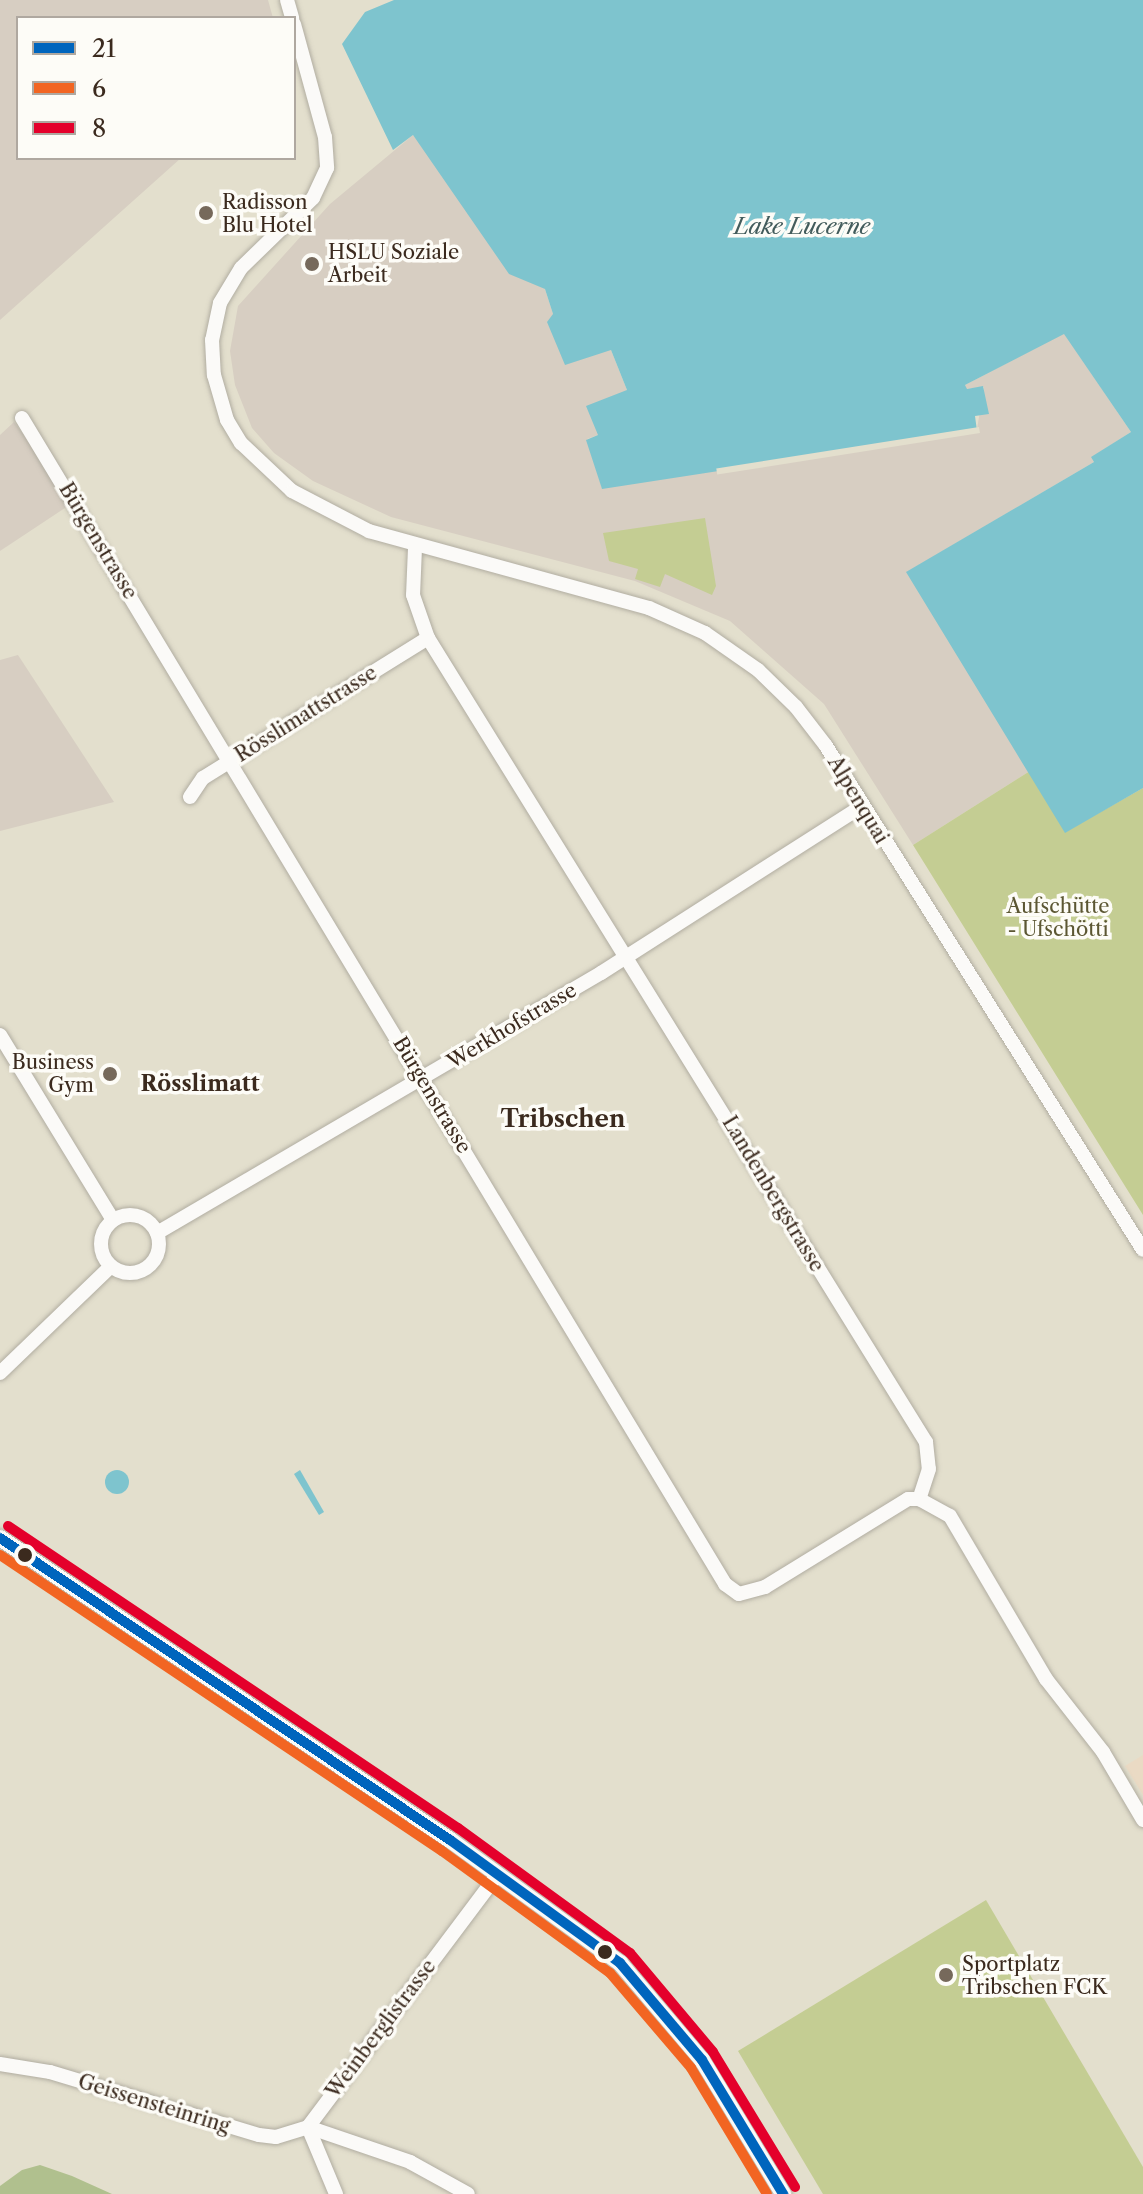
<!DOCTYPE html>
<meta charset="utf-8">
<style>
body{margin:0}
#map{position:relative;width:1143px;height:2194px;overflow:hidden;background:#e3dfcd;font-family:"Libre Caslon Text",serif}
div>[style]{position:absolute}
.built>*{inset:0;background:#eadac4}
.industrial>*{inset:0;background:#d7cec2}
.green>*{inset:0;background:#c4cd93}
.forest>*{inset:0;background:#b0c08e}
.water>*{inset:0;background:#7ec4ce}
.round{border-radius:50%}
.pier>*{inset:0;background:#e3dfcd;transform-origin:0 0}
.roads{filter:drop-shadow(0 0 2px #b1ada1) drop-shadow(0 0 2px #b1ada1)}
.minor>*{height:14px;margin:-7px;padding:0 7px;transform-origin:7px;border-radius:7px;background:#fbfaf8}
.minor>.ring{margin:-7px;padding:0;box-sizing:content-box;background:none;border:14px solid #fbfaf8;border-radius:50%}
.tertiary>*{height:16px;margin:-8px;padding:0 8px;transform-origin:8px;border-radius:8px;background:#fbfaf8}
.bus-1>*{height:10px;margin:-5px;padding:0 5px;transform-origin:5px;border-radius:5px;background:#0065bd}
.bus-2>*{height:10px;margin:-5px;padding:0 5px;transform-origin:5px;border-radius:5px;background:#f26522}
.bus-3>*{height:10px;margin:-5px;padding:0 5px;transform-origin:5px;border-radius:5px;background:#e4002b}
.dots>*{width:22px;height:22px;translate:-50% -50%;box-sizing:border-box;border:4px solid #fdfcf7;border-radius:50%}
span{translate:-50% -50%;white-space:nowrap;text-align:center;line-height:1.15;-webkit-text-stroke:7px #fdfcf7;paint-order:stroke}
.poi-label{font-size:20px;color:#3b2a1e}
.left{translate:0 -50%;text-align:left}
.right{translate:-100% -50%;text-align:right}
.street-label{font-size:20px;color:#3b2a1e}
.park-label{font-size:20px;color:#5c5733}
.water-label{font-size:22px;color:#435c5c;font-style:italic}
.neighbourhood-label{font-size:22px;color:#3b2a1e;font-weight:700}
.quarter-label{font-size:24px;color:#3b2a1e;font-weight:700}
.legend{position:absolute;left:16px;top:16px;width:280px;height:144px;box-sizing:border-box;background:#fdfcf7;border:2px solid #afa8a0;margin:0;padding:10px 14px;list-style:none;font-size:24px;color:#3b2a1e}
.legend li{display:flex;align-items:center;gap:16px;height:40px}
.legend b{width:40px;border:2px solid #afa8a0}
</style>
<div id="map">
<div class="built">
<i style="clip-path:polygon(1143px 1755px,1143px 1795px,1125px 1766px)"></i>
</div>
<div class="industrial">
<i style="clip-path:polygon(0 0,268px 0,273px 18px,18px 18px,18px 158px,181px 158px,0 320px)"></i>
<i style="clip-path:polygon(413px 135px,545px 289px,553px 314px,611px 350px,627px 390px,598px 435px,587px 439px,602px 488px,977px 429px,984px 387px,966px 389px,965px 385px,1064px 333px,1131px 432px,1092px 457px,1094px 462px,907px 572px,1030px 771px,913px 845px,824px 704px,730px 621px,635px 581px,391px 517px,313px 481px,274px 453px,252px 428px,235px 385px,230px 351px,238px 306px,330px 204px)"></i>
<i style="clip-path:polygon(14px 422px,74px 502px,0 551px,0 435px)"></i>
<i style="clip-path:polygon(18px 655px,114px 802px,0 831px,0 660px)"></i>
</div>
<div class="green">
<i style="clip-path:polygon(705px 518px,716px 586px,712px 595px,665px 574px,660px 587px,635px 579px,638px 569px,609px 561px,603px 533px)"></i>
<i style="clip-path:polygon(1030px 771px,1065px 832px,1143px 788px,1143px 1215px,913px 845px)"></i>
<i style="clip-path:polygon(986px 1900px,1143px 2167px,1143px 2194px,823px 2194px,738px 2051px)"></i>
</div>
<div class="forest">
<i style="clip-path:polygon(40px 2165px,72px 2176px,112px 2194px,0 2194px,0 2186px,22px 2170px)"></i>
</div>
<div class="water">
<i style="clip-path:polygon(394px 0,1143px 0,1143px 788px,1065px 833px,906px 572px,1094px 462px,1091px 457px,1131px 432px,1064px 334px,965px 385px,967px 389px,983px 386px,989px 414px,975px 416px,977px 431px,602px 489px,586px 440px,598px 435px,586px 406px,627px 390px,611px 350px,565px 365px,547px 322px,553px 314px,545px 289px,509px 274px,413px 135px,393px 150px,342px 44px,365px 12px)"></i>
<i class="round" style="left:105px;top:1470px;width:24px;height:24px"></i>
<i style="clip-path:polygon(300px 1470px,324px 1512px,319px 1515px,294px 1474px)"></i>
</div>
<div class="pier">
<i style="left:979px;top:427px;width:6px;height:266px;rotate:81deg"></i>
</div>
<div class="roads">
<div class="minor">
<i style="left:287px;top:0;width:19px;rotate:74deg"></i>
<i style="left:294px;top:24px;width:117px;rotate:74.7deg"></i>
<i style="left:325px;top:137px;width:31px;rotate:86deg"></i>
<i style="left:327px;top:168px;width:33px;rotate:115deg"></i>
<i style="left:313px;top:198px;width:100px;rotate:135.8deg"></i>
<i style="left:241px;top:268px;width:41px;rotate:121deg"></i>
<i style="left:220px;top:303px;width:38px;rotate:102deg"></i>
<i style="left:212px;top:340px;width:35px;rotate:87deg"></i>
<i style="left:214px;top:375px;width:47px;rotate:73.9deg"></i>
<i style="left:227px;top:420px;width:27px;rotate:59deg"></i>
<i style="left:241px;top:443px;width:70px;rotate:43.3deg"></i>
<i style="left:292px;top:491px;width:87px;rotate:27.5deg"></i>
<i style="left:369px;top:531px;width:290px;rotate:15.4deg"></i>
<i style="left:649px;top:608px;width:61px;rotate:24.1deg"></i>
<i style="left:705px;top:633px;width:65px;rotate:34.9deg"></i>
<i style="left:758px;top:670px;width:53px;rotate:44.2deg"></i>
<i style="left:796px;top:707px;width:49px;rotate:52.4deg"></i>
<i style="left:826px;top:746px;width:595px;rotate:57.83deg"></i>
<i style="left:22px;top:418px;width:1362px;rotate:58.91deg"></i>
<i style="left:725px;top:1584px;width:17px;rotate:36deg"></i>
<i style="left:739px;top:1594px;width:27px;rotate:-15deg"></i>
<i style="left:765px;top:1587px;width:168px;rotate:-31.6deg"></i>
<i style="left:908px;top:1499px;width:11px"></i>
<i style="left:415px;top:548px;width:47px;rotate:92.4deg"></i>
<i style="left:413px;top:595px;width:46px;rotate:70.8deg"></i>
<i style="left:428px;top:638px;width:946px;rotate:58.23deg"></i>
<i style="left:926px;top:1442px;width:27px;rotate:84deg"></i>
<i style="left:929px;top:1469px;width:32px;rotate:108deg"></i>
<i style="left:919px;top:1499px;width:35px;rotate:29deg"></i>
<i style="left:950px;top:1516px;width:189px;rotate:59.5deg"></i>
<i style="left:1046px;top:1679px;width:93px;rotate:52deg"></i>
<i style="left:1103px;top:1752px;width:79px;rotate:59.5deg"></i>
<i style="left:190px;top:797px;width:23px;rotate:-56deg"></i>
<i style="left:203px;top:778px;width:265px;rotate:-31.9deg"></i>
<i style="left:0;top:1035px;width:217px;rotate:58.6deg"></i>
<i class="ring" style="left:101px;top:1215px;width:44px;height:44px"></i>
<i style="left:157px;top:1233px;width:515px;rotate:-30.35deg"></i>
<i style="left:601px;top:973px;width:308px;rotate:-32.6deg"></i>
<i style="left:0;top:1373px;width:153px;rotate:-43.9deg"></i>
<i style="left:0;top:2064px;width:51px;rotate:9.1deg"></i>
<i style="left:50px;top:2072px;width:218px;rotate:16.8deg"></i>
<i style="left:259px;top:2135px;width:17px;rotate:7deg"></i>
<i style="left:276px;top:2137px;width:34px;rotate:-17deg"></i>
<i style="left:308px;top:2127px;width:316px;rotate:-53.1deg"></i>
<i style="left:308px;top:2127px;width:108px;rotate:18.9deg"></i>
<i style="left:410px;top:2162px;width:66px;rotate:28.9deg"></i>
<i style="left:308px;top:2127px;width:73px;rotate:67.3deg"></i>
</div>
<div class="tertiary">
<i style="left:0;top:1538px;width:542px;rotate:33.87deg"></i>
<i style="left:450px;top:1840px;width:210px;rotate:35.9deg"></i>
<i style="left:620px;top:1963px;width:127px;rotate:49.8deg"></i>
<i style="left:702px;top:2060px;width:157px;rotate:58.8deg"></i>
</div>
</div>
<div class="bus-1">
<i style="left:0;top:1538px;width:542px;rotate:33.87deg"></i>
<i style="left:450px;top:1840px;width:210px;rotate:35.9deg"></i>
<i style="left:620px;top:1963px;width:127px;rotate:49.8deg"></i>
<i style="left:702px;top:2060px;width:157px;rotate:58.8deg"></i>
</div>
<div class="bus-2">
<i style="left:0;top:1555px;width:532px;rotate:33.81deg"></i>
<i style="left:442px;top:1851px;width:208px;rotate:36deg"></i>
<i style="left:610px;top:1973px;width:125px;rotate:49.5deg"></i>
<i style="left:691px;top:2068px;width:147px;rotate:58.9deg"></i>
</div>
<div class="bus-3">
<i style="left:8px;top:1526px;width:542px;rotate:33.87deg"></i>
<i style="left:458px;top:1828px;width:213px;rotate:36deg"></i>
<i style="left:630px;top:1953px;width:129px;rotate:50deg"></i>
<i style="left:713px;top:2052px;width:158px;rotate:58.7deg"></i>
</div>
<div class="dots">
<i style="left:206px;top:213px;background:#76695b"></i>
<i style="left:312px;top:264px;background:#76695b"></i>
<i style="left:110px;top:1074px;background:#76695b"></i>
<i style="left:25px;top:1555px;background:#3b2a1e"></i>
<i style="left:605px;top:1952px;background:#3b2a1e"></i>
<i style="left:946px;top:1975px;background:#76695b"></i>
</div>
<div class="poi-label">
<span class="left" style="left:222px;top:214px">Radisson<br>Blu Hotel</span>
<span class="left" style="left:328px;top:264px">HSLU Soziale<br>Arbeit</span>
<span class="right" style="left:94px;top:1074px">Business<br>Gym</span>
<span class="left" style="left:962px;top:1976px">Sportplatz<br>Tribschen FCK</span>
</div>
<div class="street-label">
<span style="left:98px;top:541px;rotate:59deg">Bürgenstrasse</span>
<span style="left:306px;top:714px;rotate:-32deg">Rösslimattstrasse</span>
<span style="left:858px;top:800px;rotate:59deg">Alpenquai</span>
<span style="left:512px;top:1026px;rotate:-31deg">Werkhofstrasse</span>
<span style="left:432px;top:1095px;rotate:59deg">Bürgenstrasse</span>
<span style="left:773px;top:1194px;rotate:59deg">Landenbergstrasse</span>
<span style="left:381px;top:2029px;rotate:-53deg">Weinberglistrasse</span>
<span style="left:154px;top:2104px;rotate:17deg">Geissensteinring</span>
</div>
<div class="park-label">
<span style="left:1058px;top:918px">Aufschütte<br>- Ufschötti</span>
</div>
<div class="water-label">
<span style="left:802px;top:227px">Lake Lucerne</span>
</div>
<div class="neighbourhood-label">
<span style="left:200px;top:1084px">Rösslimatt</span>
</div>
<div class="quarter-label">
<span style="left:563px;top:1119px">Tribschen</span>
</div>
<ul class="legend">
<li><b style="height:10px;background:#0065bd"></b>21</li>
<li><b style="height:10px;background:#f26522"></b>6</li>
<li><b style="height:10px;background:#e4002b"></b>8</li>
</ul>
</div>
